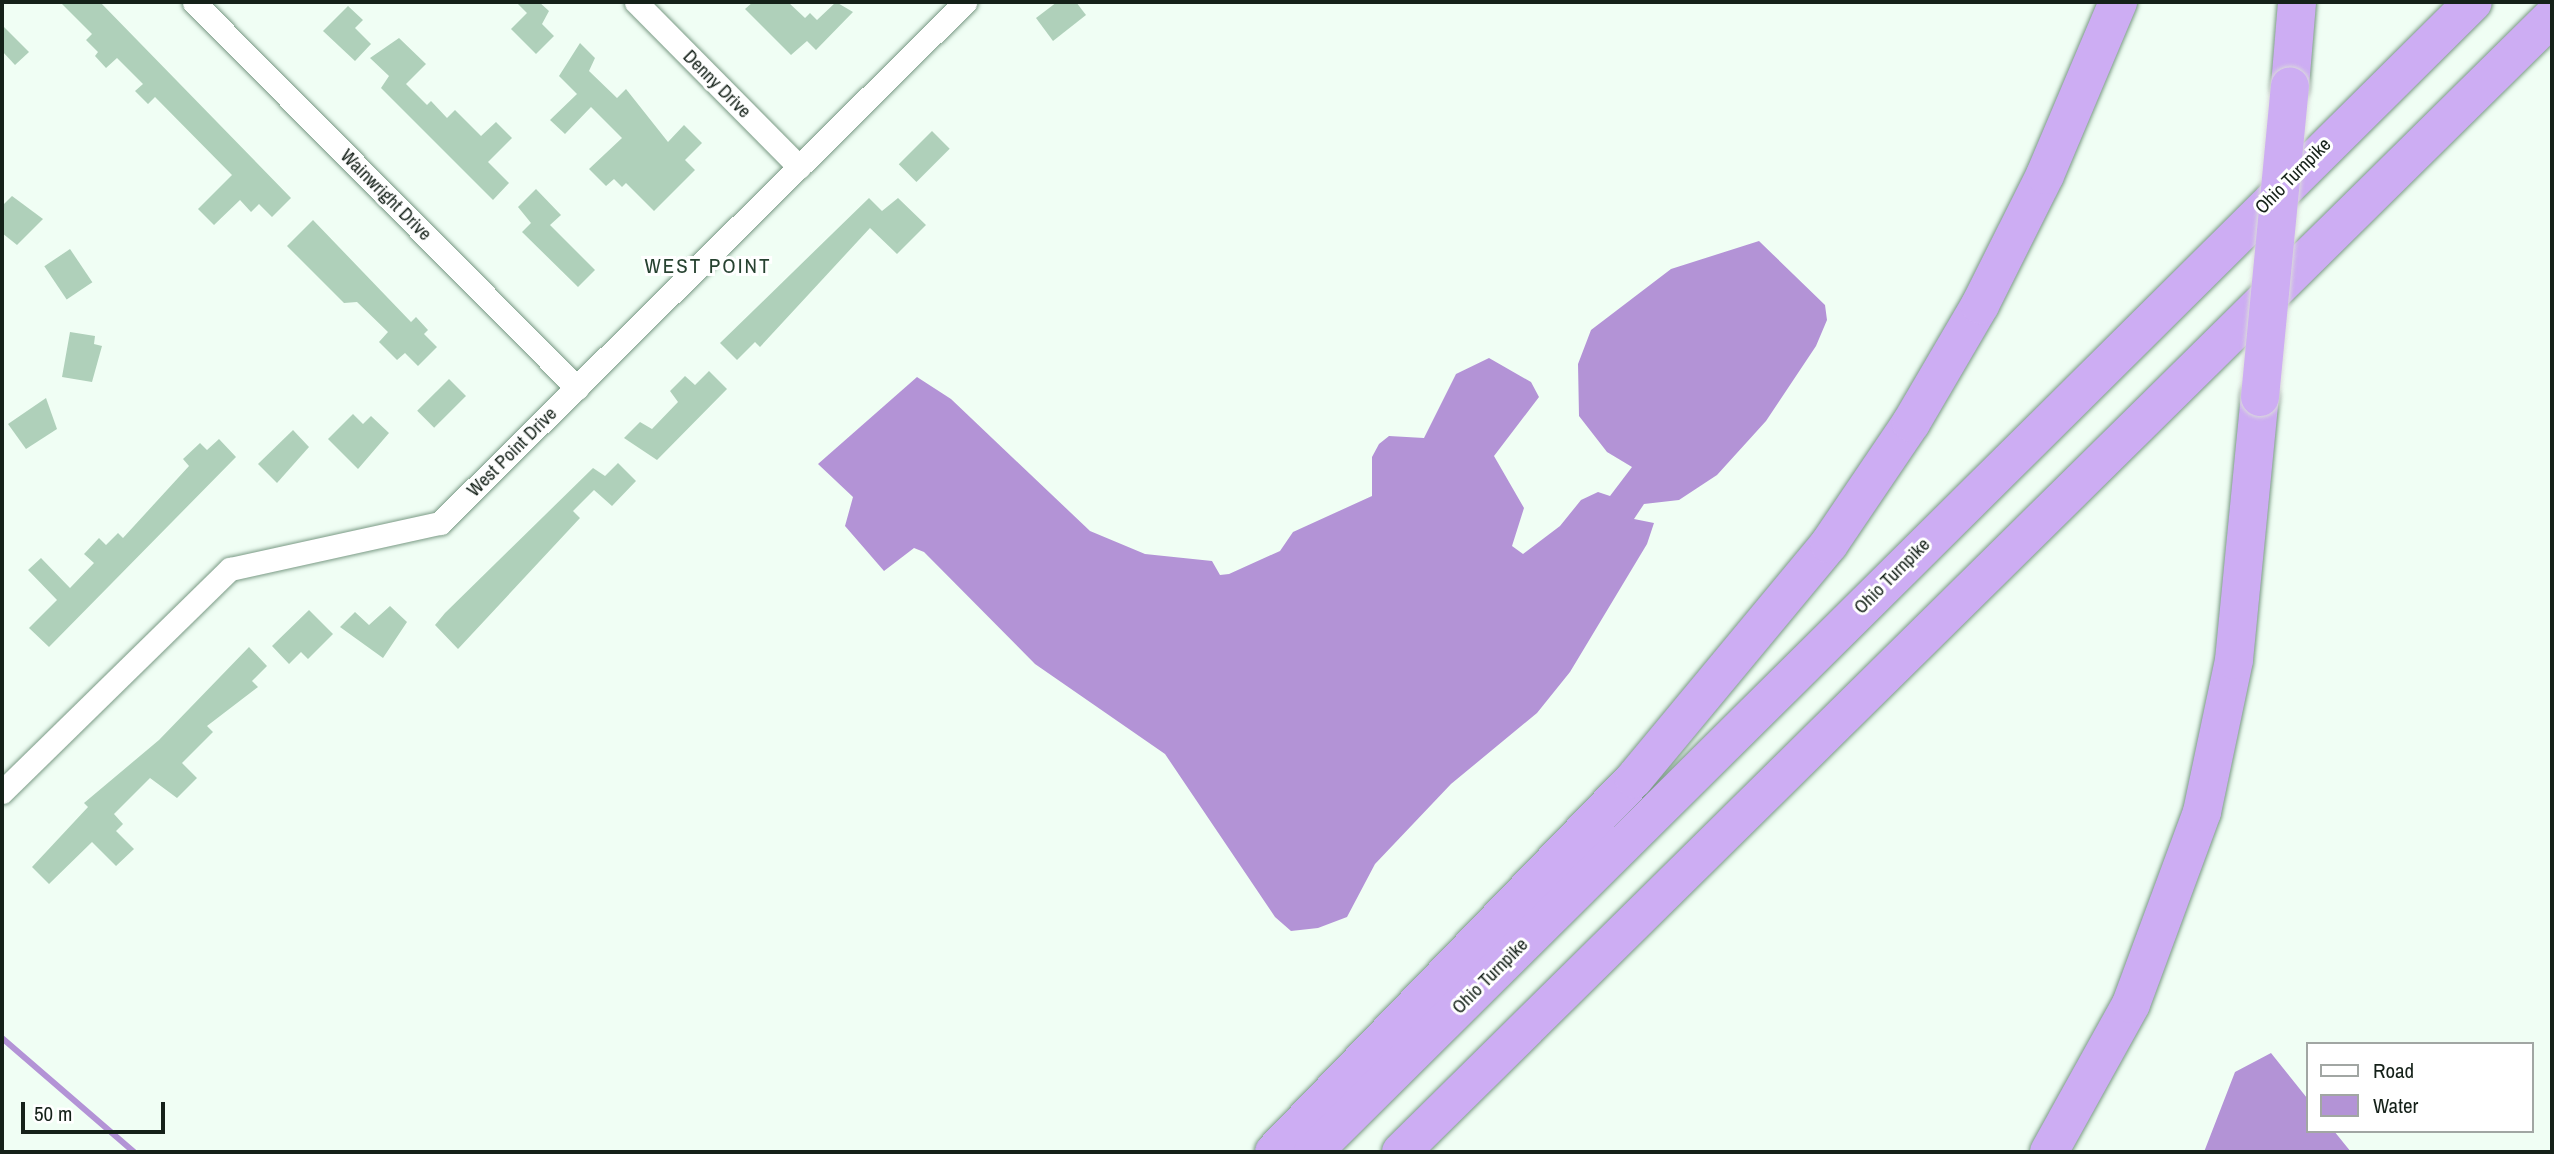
<!DOCTYPE html>
<style>
body{margin:0}
#map{position:relative;width:2554px;height:1154px;overflow:hidden;background:#f0fef4;font-family:"Archivo Narrow",sans-serif}
div>[style]{position:absolute}
.water>*{inset:0;background:#b393d6}
.stream>*{height:6px;margin:-3px;padding:0 3px;transform-origin:3px;border-radius:3px;background:#b393d6}
.building>*{inset:0;background:#afd0ba;transform-origin:0 0}
.roads{filter:drop-shadow(0 0 2px #7a9a85) drop-shadow(0 0 2px #7a9a85)}
.minor>*{height:23px;margin:-11.5px;padding:0 11.5px;transform-origin:11.5px;border-radius:11.5px;background:#fff}
.motorway>*{height:38px;margin:-19px;padding:0 19px;transform-origin:19px;border-radius:19px;background:#cdadf3}
.bridges{filter:drop-shadow(0 0 2px #dadbda) drop-shadow(0 0 2px #dadbda)}
.motorway-bridge>*{height:38px;margin:-19px;padding:0 19px;transform-origin:19px;border-radius:19px;background:#cdadf3}
span{translate:-50% -50%;white-space:nowrap;text-align:center;line-height:1.15;-webkit-text-stroke:6px #fff;paint-order:stroke}
.street-label{font-size:19px;color:#152119}
.neighbourhood-label{font-size:21px;color:#264230;letter-spacing:2px}
.frame{position:absolute;inset:0;border:4px solid #152119;pointer-events:none}
.legend{position:absolute;left:2306px;top:1042px;width:228px;height:91px;box-sizing:border-box;background:#fff;border:2px solid #a1a6a3;margin:0;padding:9px 12px;list-style:none;font-size:21px;color:#152119}
.legend li{display:flex;align-items:center;gap:14px;height:35px}
.legend b{width:35px;border:2px solid #a1a6a3}
.scale{position:absolute;left:21px;top:1102px;width:144px;height:32px;box-sizing:border-box;border:4px solid #152119;border-top:0;padding-left:9px;font-size:21px;line-height:24px;white-space:nowrap;color:#152119;-webkit-text-stroke:5px #fff;paint-order:stroke}
</style>
<div id="map">
<div class="water">
<i style="clip-path:polygon(1759px 241px,1825px 305px,1827px 320px,1816px 346px,1766px 421px,1717px 475px,1679px 500px,1644px 504px,1634px 519px,1654px 523px,1647px 544px,1570px 672px,1537px 713px,1451px 784px,1375px 864px,1347px 917px,1318px 928px,1291px 931px,1275px 917px,1165px 754px,1035px 664px,924px 552px,914px 548px,884px 571px,845px 526px,853px 497px,818px 464px,917px 377px,951px 399px,1090px 531px,1145px 554px,1212px 561px,1220px 575px,1229px 574px,1280px 551px,1293px 532px,1372px 496px,1372px 457px,1379px 444px,1389px 436px,1424px 438px,1456px 374px,1489px 358px,1531px 382px,1539px 397px,1494px 456px,1524px 508px,1512px 546px,1523px 554px,1560px 526px,1581px 500px,1598px 492px,1610px 496px,1632px 467px,1607px 452px,1579px 416px,1578px 364px,1591px 330px,1671px 269px)"></i>
<i style="clip-path:polygon(2271px 1053px,2307px 1098px,2307px 1131px,2334px 1131px,2351px 1152px,2204px 1152px,2235px 1072px)"></i>
</div>
<div class="stream">
<i style="left:2px;top:1038px;width:174px;rotate:40.8deg"></i>
</div>
<div class="building">
<i style="clip-path:polygon(60px 2px,100px 2px,291px 198px,272px 217px,259px 204px,251px 212px,240px 200px,214px 225px,198px 209px,232px 175px,155px 97px,148px 104px,135px 91px,143px 84px,117px 58px,106px 68px,95px 56px,98px 52px,86px 40px,92px 34px)"></i>
<i style="clip-path:polygon(516px 2px,539px 2px,549px 11px,542px 24px,554px 36px,536px 54px,511px 29px,527px 13px)"></i>
<i style="clip-path:polygon(753px 2px,788px 2px,805px 18px,810px 13px,817px 20px,836px 2px,853px 12px,816px 50px,807px 41px,791px 55px,745px 9px)"></i>
<i style="clip-path:polygon(1057px 2px,1076px 2px,1086px 15px,1053px 41px,1036px 18px)"></i>
<i style="clip-path:polygon(348px 6px,363px 20px,355px 28px,371px 44px,355px 61px,323px 31px)"></i>
<i style="clip-path:polygon(2px 25px,29px 52px,15px 65px,2px 51px)"></i>
<i style="clip-path:polygon(399px 38px,426px 64px,406px 84px,427px 105px,431px 101px,447px 118px,455px 110px,481px 136px,496px 122px,512px 138px,488px 162px,509px 183px,493px 200px,381px 88px,389px 76px,370px 58px)"></i>
<i style="clip-path:polygon(580px 43px,595px 58px,589px 71px,617px 98px,626px 89px,668px 142px,684px 125px,702px 143px,685px 160px,695px 170px,654px 211px,626px 183px,622px 187px,614px 179px,606px 186px,589px 169px,622px 138px,591px 107px,565px 134px,550px 120px,577px 94px,559px 76px)"></i>
<i style="left:932px;top:131px;width:25px;height:47px;rotate:45deg"></i>
<i style="clip-path:polygon(536px 189px,561px 215px,550px 225px,595px 270px,578px 287px,522px 232px,531px 223px,518px 207px)"></i>
<i style="clip-path:polygon(12px 196px,43px 219px,17px 245px,2px 233px,2px 206px)"></i>
<i style="clip-path:polygon(869px 198px,882px 211px,898px 198px,926px 225px,897px 254px,870px 228px,760px 347px,755px 342px,737px 360px,720px 343px)"></i>
<i style="clip-path:polygon(313px 220px,411px 322px,416px 317px,428px 330px,424px 334px,437px 347px,418px 366px,405px 353px,397px 360px,379px 342px,388px 332px,357px 302px,344px 303px,287px 246px)"></i>
<i style="left:70px;top:249px;width:40px;height:31px;rotate:56deg"></i>
<i style="clip-path:polygon(70px 332px,95px 336px,94px 344px,102px 346px,92px 382px,62px 377px)"></i>
<i style="clip-path:polygon(709px 371px,727px 389px,657px 460px,624px 438px,640px 422px,652px 429px,678px 402px,670px 391px,685px 376px,695px 385px)"></i>
<i style="left:449px;top:379px;width:24px;height:45px;rotate:45deg"></i>
<i style="clip-path:polygon(46px 398px,57px 429px,26px 449px,8px 424px)"></i>
<i style="clip-path:polygon(353px 414px,363px 424px,371px 416px,389px 433px,358px 469px,328px 439px)"></i>
<i style="clip-path:polygon(293px 430px,309px 447px,277px 483px,258px 464px)"></i>
<i style="clip-path:polygon(219px 439px,236px 457px,49px 647px,29px 628px,57px 600px,28px 570px,41px 558px,70px 588px,94px 563px,84px 554px,99px 538px,106px 545px,118px 533px,123px 538px,189px 466px,183px 459px,200px 443px,207px 450px)"></i>
<i style="clip-path:polygon(618px 463px,636px 481px,612px 506px,594px 490px,573px 511px,580px 518px,458px 649px,435px 625px,445px 613px,593px 468px,605px 476px)"></i>
<i style="clip-path:polygon(390px 606px,407px 622px,383px 658px,340px 627px,355px 612px,369px 625px)"></i>
<i style="clip-path:polygon(309px 610px,333px 634px,308px 659px,301px 652px,289px 664px,272px 646px)"></i>
<i style="clip-path:polygon(249px 647px,267px 666px,252px 681px,258px 687px,207px 726px,213px 732px,182px 763px,197px 778px,177px 798px,150px 778px,114px 814px,123px 824px,116px 831px,134px 849px,116px 866px,92px 842px,49px 884px,32px 867px,88px 807px,84px 803px,159px 740px)"></i>
</div>
<div class="roads">
<div class="minor">
<i style="left:194px;top:2px;width:544px;rotate:45.22deg"></i>
<i style="left:636px;top:2px;width:232px;rotate:45.3deg"></i>
<i style="left:2px;top:792px;width:319px;rotate:-44.4deg"></i>
<i style="left:230px;top:569px;width:215px;rotate:-12.4deg"></i>
<i style="left:440px;top:523px;width:740px;rotate:-44.78deg"></i>
</div>
<div class="motorway">
<i style="left:2290px;top:86px;width:84px;rotate:-85.2deg"></i>
<i style="left:1274px;top:1152px;width:518px;rotate:-46.02deg"></i>
<i style="left:1634px;top:779px;width:305px;rotate:-50.3deg"></i>
<i style="left:1829px;top:544px;width:146px;rotate:-55.9deg"></i>
<i style="left:1911px;top:423px;width:137px;rotate:-59.7deg"></i>
<i style="left:1980px;top:305px;width:145px;rotate:-63.4deg"></i>
<i style="left:2045px;top:175px;width:188px;rotate:-67.1deg"></i>
<i style="left:1313px;top:1152px;width:1633px;rotate:-44.75deg"></i>
<i style="left:1401px;top:1152px;width:1616px;rotate:-44.6deg"></i>
<i style="left:2049px;top:1152px;width:169px;rotate:-61deg"></i>
<i style="left:2131px;top:1004px;width:205px;rotate:-69.7deg"></i>
<i style="left:2202px;top:812px;width:155px;rotate:-78.1deg"></i>
<i style="left:2234px;top:660px;width:264px;rotate:-84.4deg"></i>
</div>
</div>
<div class="bridges">
<div class="motorway-bridge">
<i style="left:2260px;top:397px;width:312px;rotate:-84.5deg"></i>
</div>
</div>
<div class="street-label">
<span style="left:717px;top:84px;rotate:45deg">Denny Drive</span>
<span style="left:2293px;top:176px;rotate:-45deg">Ohio Turnpike</span>
<span style="left:386px;top:195px;rotate:45deg">Wainwright Drive</span>
<span style="left:512px;top:452px;rotate:-45deg">West Point Drive</span>
<span style="left:1892px;top:576px;rotate:-45deg">Ohio Turnpike</span>
<span style="left:1490px;top:976px;rotate:-45deg">Ohio Turnpike</span>
</div>
<div class="neighbourhood-label">
<span style="left:708px;top:266px">WEST POINT</span>
</div>
<div class="frame"></div>
<ul class="legend">
<li><b style="height:9px;background:#fff"></b>Road</li>
<li><b style="height:19px;background:#b393d6"></b>Water</li>
</ul>
<div class="scale">50 m</div>
</div>
